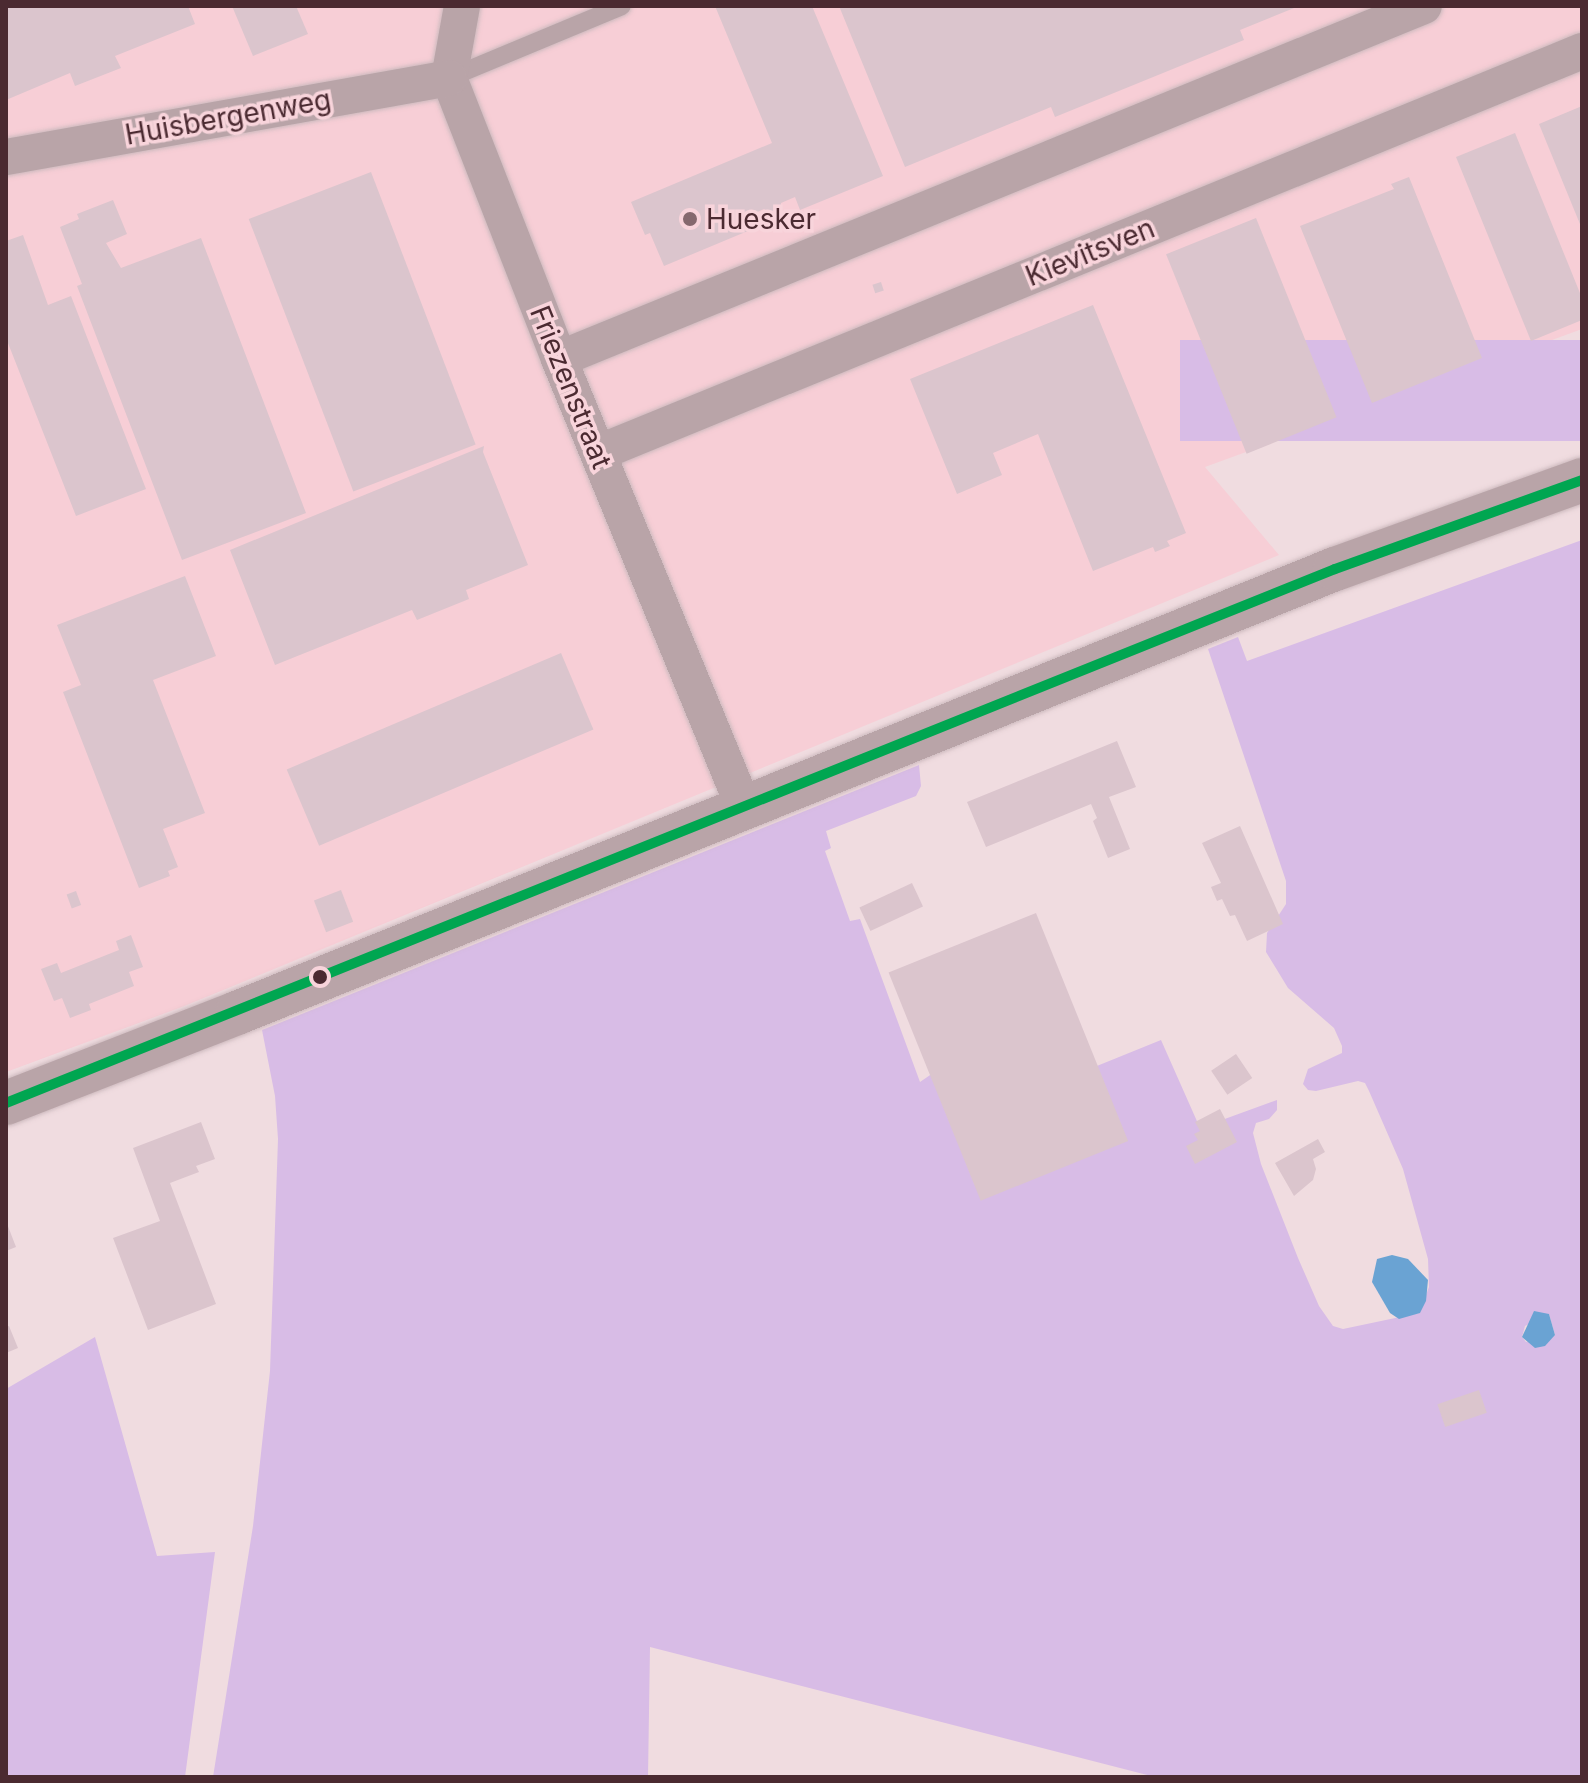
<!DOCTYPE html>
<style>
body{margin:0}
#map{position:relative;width:1588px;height:1783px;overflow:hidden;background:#f0dce0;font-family:Inter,sans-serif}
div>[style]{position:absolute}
.built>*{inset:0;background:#f7ced6}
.green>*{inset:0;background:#d8bce6;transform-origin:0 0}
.water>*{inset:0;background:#6aa3d3}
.building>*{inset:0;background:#dbc5cd;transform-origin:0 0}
.roads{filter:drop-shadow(0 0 2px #cdbabe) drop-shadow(0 0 2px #cdbabe)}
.service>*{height:18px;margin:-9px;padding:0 9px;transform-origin:9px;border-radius:9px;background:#b9a4a8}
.minor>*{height:36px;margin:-18px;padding:0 18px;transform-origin:18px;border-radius:18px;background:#b9a4a8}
.tertiary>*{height:44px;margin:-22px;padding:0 22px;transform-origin:22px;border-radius:22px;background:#b9a4a8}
.bus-1>*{height:10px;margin:-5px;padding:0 5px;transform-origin:5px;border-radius:5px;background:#00a651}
.dots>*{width:22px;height:22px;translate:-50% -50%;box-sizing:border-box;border:4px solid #f8d4db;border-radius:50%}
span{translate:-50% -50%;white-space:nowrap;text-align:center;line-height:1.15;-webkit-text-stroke:7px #f8d4db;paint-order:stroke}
.street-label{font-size:28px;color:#4b2a31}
.poi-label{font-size:28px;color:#4b2a31}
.left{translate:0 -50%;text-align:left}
.frame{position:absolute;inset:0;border:8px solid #4b2a31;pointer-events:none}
</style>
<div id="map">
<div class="built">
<i style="clip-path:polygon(6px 6px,1582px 6px,1582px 329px,1205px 467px,1279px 555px,182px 1007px,6px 1072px)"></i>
</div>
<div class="green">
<i style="left:1582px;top:340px;width:101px;height:402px;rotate:90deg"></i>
<i style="clip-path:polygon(evenodd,1582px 540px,1582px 1777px,1155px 1777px,650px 1647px,648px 1777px,213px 1777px,253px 1526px,270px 1371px,278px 1139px,275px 1096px,262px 1030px,919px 765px,921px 786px,916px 796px,826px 831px,831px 848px,825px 851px,850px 921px,860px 919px,920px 1082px,949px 1062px,1013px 1100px,1161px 1040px,1200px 1128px,1277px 1100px,1277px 1110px,1269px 1119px,1256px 1123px,1253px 1133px,1261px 1164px,1298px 1258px,1319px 1306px,1333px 1326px,1343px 1329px,1419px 1313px,1429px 1287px,1428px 1259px,1403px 1169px,1369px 1091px,1365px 1083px,1358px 1081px,1316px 1091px,1308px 1090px,1303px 1084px,1308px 1069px,1342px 1053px,1342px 1046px,1334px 1028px,1288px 988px,1266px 952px,1267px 933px,1286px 904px,1286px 881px,1208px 649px,1238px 637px,1247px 661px,1582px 540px,1549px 1314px,1555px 1335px,1526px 1342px,1522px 1337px,1525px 1326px,1549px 1314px)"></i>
<i style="clip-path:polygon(95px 1337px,157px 1556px,215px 1552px,185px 1777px,6px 1777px,6px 1389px)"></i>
</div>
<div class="water">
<i style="clip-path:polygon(1392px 1255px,1408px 1259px,1428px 1280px,1426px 1301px,1420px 1313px,1399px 1319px,1390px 1313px,1372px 1282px,1377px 1259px)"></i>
<i style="clip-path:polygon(1534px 1311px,1549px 1314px,1555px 1335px,1545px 1346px,1535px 1348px,1522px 1337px)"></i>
</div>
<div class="building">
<i style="clip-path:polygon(6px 6px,188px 6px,195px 24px,115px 56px,121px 68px,75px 86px,70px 73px,6px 100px)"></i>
<i style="clip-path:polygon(232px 6px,296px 6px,308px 34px,253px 56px)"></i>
<i style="clip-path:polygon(715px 6px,812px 6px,883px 176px,800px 210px,795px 197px,781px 203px,781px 210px,774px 215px,764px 209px,751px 215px,755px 228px,664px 266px,650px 233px,645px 235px,631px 202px,772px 143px)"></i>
<i style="clip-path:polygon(839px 6px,1299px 6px,1240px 30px,1244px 40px,1055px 117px,1051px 107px,905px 167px)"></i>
<i style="clip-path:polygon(1582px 106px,1582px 229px,1539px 124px)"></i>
<i style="clip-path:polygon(1515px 133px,1582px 298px,1582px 320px,1531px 341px,1456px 157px)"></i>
<i style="left:371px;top:172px;width:292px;height:131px;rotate:69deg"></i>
<i style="clip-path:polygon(1409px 177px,1482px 358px,1372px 403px,1300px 226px,1394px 189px,1391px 184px)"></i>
<i style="clip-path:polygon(113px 200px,127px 234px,106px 243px,121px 268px,201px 238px,306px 513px,182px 560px,77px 286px,82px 284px,60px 227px,79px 219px,77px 214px)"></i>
<i style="left:1256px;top:218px;width:215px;height:97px;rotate:68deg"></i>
<i style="clip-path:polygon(23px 235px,48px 305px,71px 296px,146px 489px,76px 516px,6px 338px,6px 241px)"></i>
<i style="left:881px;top:282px;width:9px;height:9px;rotate:72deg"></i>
<i style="clip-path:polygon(1093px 305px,1186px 533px,1167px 541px,1170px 546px,1155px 552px,1153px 547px,1093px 571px,1038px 434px,993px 453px,1002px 475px,957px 494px,910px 379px)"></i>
<i style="clip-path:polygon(484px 446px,483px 452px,528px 565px,466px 590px,469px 599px,417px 620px,412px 610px,275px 665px,230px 550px)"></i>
<i style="clip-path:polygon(185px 576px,216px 656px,153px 680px,205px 813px,163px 829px,178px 867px,168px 871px,170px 876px,139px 888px,63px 692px,81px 685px,57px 625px)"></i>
<i style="left:561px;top:653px;width:83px;height:298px;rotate:67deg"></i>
<i style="clip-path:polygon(1117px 741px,1136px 787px,1109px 797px,1130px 849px,1108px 858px,1093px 821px,1097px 818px,1091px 804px,986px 847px,967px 802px)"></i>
<i style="clip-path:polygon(1240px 826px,1283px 924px,1247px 941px,1235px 915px,1230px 916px,1222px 899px,1217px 901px,1211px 887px,1221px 883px,1202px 843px)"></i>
<i style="left:912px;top:883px;width:26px;height:58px;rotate:65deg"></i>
<i style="left:341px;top:890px;width:34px;height:29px;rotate:69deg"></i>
<i style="left:76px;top:891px;width:15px;height:10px;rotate:70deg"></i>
<i style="left:1036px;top:913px;width:246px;height:159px;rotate:68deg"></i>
<i style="clip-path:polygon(131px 935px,143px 967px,129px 972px,134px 986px,89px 1004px,91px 1010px,70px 1018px,62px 998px,54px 1001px,41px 969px,57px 963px,61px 973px,119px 950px,116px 941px)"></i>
<i style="left:1236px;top:1054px;width:29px;height:30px;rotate:56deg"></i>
<i style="clip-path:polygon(1220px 1109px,1237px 1142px,1195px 1164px,1186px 1146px,1198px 1140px,1194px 1134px,1200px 1131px,1195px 1122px)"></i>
<i style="clip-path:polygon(201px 1122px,215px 1159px,196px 1166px,199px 1172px,170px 1183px,216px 1304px,148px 1330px,113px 1238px,160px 1221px,133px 1148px)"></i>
<i style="clip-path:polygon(1318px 1139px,1325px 1152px,1313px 1159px,1316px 1169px,1313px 1180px,1294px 1196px,1275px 1163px)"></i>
<i style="clip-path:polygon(6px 1221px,16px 1247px,6px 1251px)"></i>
<i style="clip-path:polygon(9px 1326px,18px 1348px,6px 1353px,6px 1327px)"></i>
<i style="left:1479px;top:1390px;width:24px;height:44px;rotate:71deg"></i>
</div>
<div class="roads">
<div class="service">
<i style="left:449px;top:78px;width:187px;rotate:-22.6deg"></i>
</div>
<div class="minor">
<i style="left:462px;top:6px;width:73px;rotate:100.2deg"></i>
<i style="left:449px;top:78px;width:302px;rotate:68.6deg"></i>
<i style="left:559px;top:359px;width:483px;rotate:67.6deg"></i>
<i style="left:6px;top:157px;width:450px;rotate:-10.1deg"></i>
<i style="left:559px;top:359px;width:934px;rotate:-22.2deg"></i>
<i style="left:598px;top:453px;width:1063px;rotate:-22.22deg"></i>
</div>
<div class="tertiary">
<i style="left:6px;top:1103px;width:248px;rotate:-21.3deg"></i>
<i style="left:237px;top:1013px;width:1184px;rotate:-22.02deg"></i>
<i style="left:1335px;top:569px;width:263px;rotate:-19.8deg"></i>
</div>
</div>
<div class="bus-1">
<i style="left:6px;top:1103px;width:1432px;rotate:-21.89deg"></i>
<i style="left:1335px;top:569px;width:263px;rotate:-19.8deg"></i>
</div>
<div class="dots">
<i style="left:690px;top:219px;background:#85686e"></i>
<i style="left:320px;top:977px;background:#4b2a31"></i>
</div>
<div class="street-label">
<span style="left:228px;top:117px;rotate:-10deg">Huisbergenweg</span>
<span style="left:1090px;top:252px;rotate:-22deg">Kievitsven</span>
<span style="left:571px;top:387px;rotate:68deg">Friezenstraat</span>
</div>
<div class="poi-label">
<span class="left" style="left:706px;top:219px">Huesker</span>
</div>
<div class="frame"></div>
</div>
